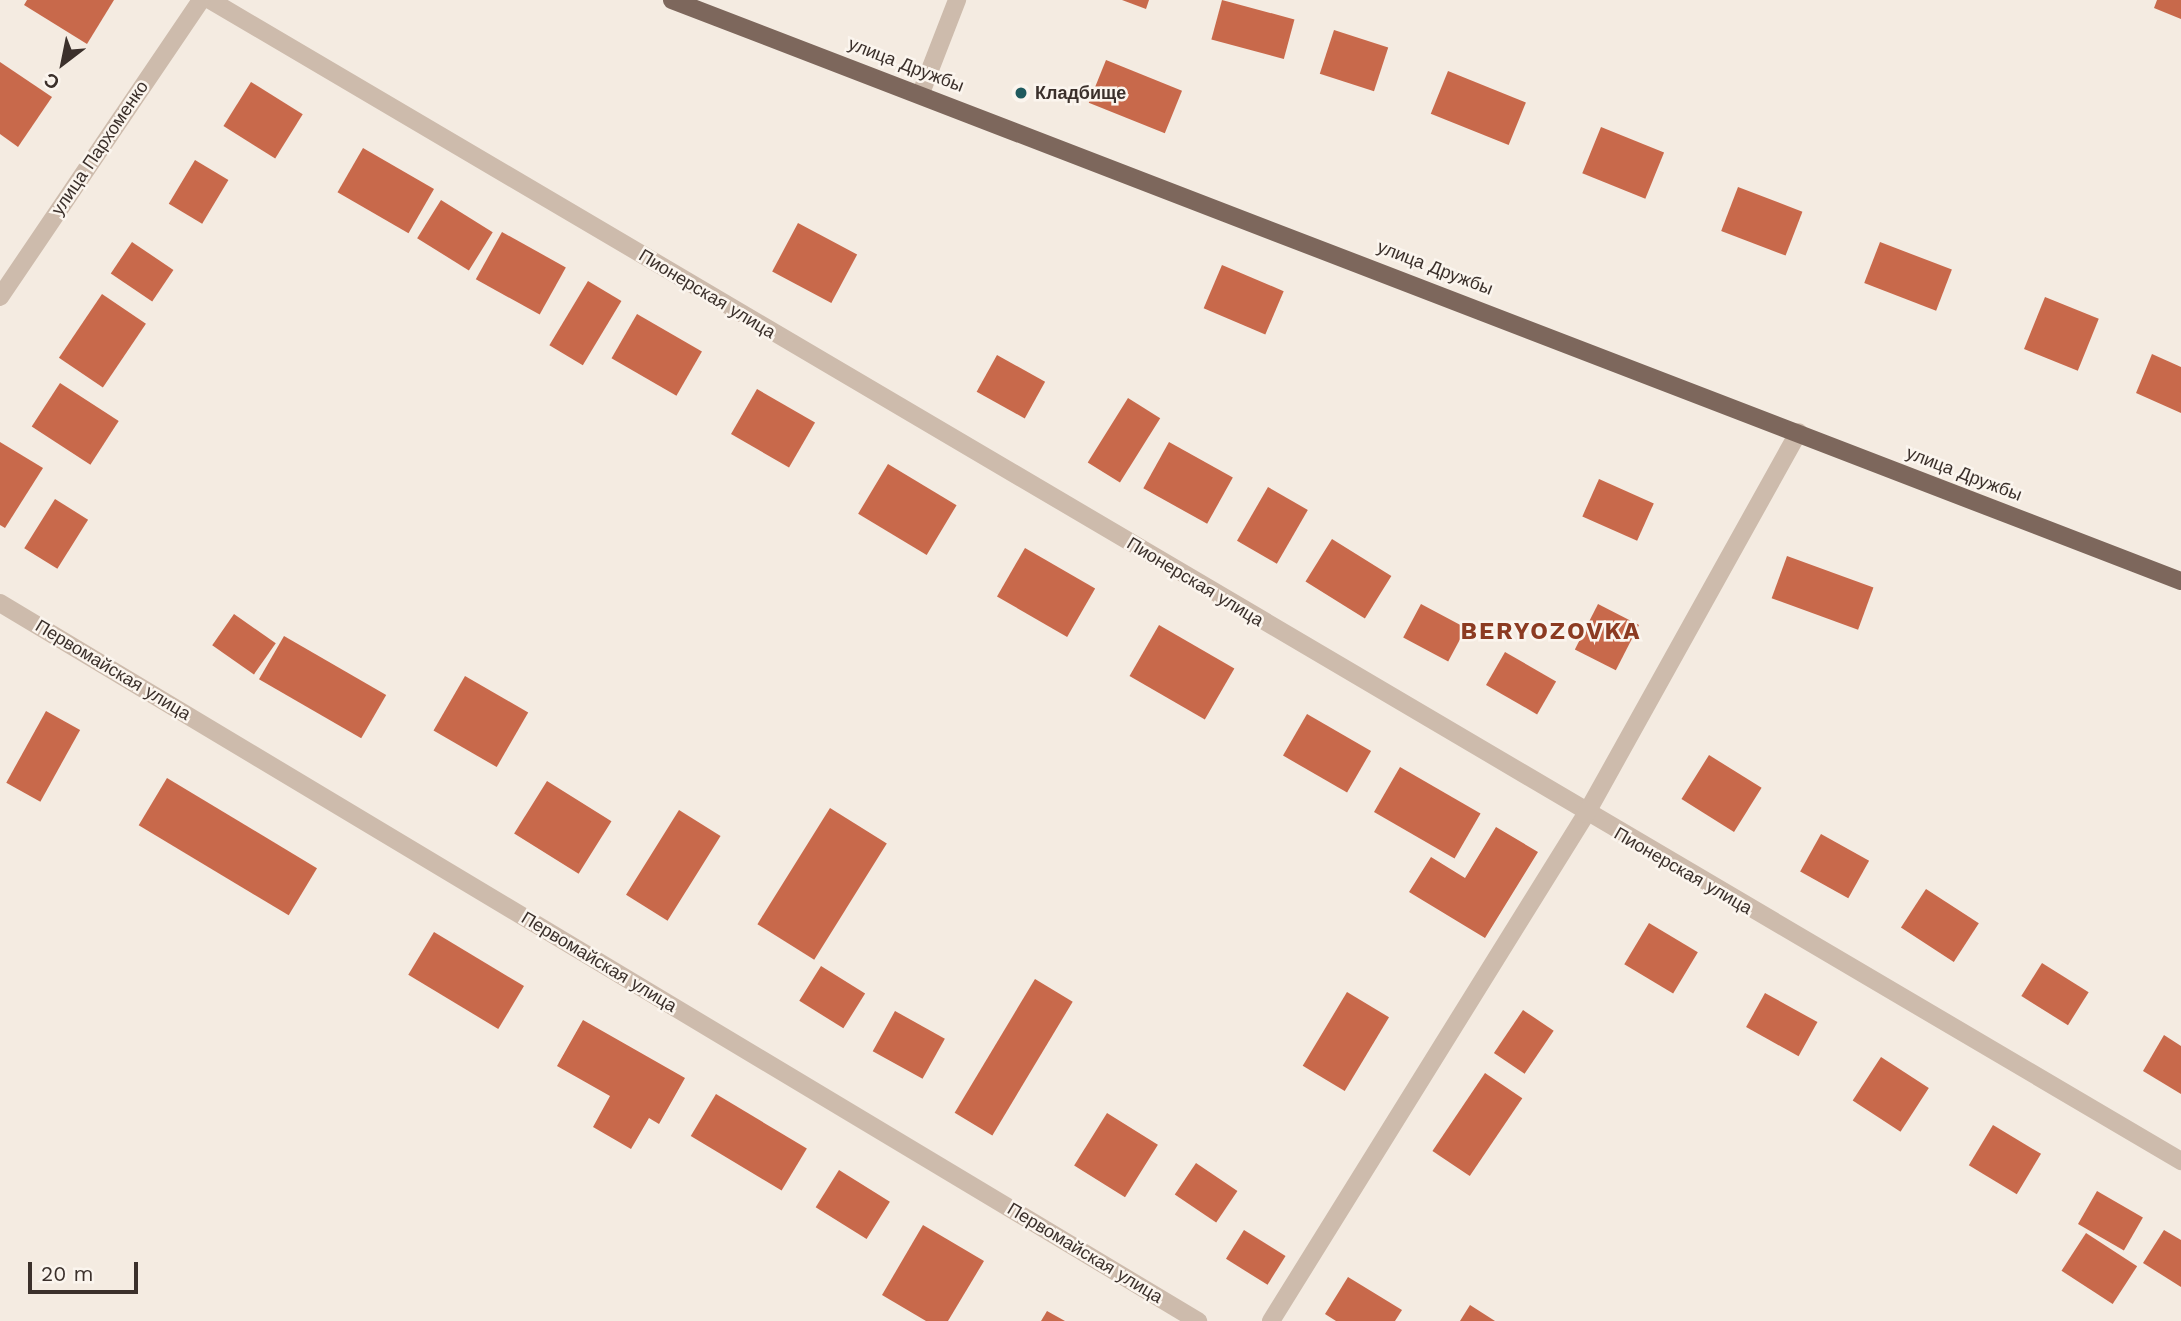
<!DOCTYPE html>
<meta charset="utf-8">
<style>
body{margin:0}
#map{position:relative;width:2181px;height:1321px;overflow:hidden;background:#f4ebe1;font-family:"Work Sans",sans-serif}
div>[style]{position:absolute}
.building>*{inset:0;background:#c8694b;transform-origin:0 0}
.minor>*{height:18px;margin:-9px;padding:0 9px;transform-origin:9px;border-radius:9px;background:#cdbbac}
.major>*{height:18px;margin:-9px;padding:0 9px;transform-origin:9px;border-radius:9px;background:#7d675c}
.dots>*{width:19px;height:19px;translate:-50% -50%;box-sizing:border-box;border:4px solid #fbf5ee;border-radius:50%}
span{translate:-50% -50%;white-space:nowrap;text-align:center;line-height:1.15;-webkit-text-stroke:5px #fbf5ee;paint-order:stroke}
.street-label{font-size:18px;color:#3b302b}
.poi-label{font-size:18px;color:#3b302b;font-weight:700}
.left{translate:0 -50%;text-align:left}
.district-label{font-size:24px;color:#8c3b22;font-weight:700;letter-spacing:2px}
.north{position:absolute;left:28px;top:28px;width:70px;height:70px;-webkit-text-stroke:5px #fbf5ee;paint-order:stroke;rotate:212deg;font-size:19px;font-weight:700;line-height:28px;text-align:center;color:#3b302b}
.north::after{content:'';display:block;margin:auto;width:24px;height:32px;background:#3b302b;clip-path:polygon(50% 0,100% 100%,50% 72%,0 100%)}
.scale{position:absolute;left:28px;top:1262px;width:110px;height:32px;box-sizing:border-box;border:4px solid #3b302b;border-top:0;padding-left:9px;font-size:21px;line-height:24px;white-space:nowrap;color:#3b302b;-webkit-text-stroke:5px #fbf5ee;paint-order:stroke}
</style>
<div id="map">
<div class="building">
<i style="clip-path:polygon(27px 0,114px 0,87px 44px,24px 5px)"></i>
<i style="clip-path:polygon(1122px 0,1149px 0,1146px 9px)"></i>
<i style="left:1222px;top:0;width:75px;height:41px;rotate:15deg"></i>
<i style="clip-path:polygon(2157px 0,2181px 0,2181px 19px,2154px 8px)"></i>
<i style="left:1334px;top:30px;width:57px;height:46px;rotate:18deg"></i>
<i style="left:1106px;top:60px;width:82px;height:46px;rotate:22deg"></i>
<i style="clip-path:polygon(0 62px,52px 97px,18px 147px,0 134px)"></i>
<i style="left:1448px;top:71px;width:84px;height:46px;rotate:22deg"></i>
<i style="left:251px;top:82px;width:61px;height:52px;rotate:32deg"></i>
<i style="left:1601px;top:127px;width:68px;height:50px;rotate:22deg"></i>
<i style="left:363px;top:148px;width:82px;height:51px;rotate:30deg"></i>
<i style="left:195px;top:160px;width:39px;height:51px;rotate:31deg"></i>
<i style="left:1738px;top:187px;width:69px;height:47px;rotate:21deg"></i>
<i style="left:441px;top:200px;width:61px;height:45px;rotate:32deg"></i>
<i style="left:798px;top:223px;width:67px;height:55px;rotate:28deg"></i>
<i style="left:502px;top:232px;width:73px;height:54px;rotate:29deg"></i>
<i style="left:132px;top:242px;width:50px;height:38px;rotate:34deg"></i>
<i style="left:1880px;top:242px;width:77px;height:44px;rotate:21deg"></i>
<i style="left:1222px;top:265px;width:67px;height:47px;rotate:23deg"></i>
<i style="left:588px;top:281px;width:39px;height:75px;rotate:31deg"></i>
<i style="left:102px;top:294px;width:53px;height:77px;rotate:34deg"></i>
<i style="left:2045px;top:297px;width:58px;height:56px;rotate:22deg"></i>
<i style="left:637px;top:314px;width:75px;height:51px;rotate:30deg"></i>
<i style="clip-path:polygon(2152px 354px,2181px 367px,2181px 413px,2136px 393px)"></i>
<i style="left:997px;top:355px;width:55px;height:42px;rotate:29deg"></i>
<i style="left:60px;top:383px;width:70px;height:52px;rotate:33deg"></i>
<i style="left:757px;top:389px;width:67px;height:52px;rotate:30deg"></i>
<i style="left:1128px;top:398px;width:38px;height:76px;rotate:32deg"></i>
<i style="clip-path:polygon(0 442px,43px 468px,5px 528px,0 525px)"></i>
<i style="left:1169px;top:442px;width:73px;height:53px;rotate:29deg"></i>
<i style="left:888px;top:464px;width:80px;height:58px;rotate:31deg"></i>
<i style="left:1599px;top:479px;width:60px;height:41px;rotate:24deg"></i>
<i style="left:1268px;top:487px;width:46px;height:62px;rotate:30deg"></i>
<i style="left:55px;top:499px;width:39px;height:58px;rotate:32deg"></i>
<i style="left:1332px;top:539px;width:70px;height:50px;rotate:32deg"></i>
<i style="left:1025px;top:548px;width:81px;height:56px;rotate:30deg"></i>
<i style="left:1787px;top:556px;width:92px;height:45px;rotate:20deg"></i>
<i style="left:1421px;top:604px;width:51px;height:38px;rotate:28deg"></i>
<i style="left:1598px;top:604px;width:46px;height:51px;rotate:27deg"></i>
<i style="left:234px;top:614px;width:51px;height:38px;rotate:35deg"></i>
<i style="left:1159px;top:625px;width:87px;height:59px;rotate:30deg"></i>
<i style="left:284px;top:636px;width:118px;height:50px;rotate:30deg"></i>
<i style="left:1505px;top:652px;width:59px;height:38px;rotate:30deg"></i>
<i style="left:465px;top:676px;width:73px;height:63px;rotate:30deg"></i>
<i style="left:46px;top:711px;width:39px;height:82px;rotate:29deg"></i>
<i style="left:1307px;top:714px;width:74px;height:48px;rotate:30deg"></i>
<i style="left:1709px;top:755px;width:62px;height:52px;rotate:32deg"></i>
<i style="left:1400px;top:767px;width:93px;height:52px;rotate:30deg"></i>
<i style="left:167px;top:778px;width:175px;height:55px;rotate:31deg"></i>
<i style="left:547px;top:781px;width:76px;height:62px;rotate:32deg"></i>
<i style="left:830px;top:808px;width:67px;height:137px;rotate:32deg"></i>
<i style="left:679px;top:810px;width:49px;height:100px;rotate:32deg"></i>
<i style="clip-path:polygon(1496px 827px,1538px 852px,1485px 938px,1409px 892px,1431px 857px,1465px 878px)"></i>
<i style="left:1821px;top:834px;width:55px;height:43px;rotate:29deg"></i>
<i style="left:1926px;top:889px;width:63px;height:46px;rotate:33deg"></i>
<i style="left:1649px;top:923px;width:57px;height:48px;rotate:31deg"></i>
<i style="left:434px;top:932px;width:105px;height:50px;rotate:31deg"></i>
<i style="left:2042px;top:963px;width:55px;height:39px;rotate:32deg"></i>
<i style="left:821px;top:966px;width:52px;height:41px;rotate:32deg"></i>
<i style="left:1035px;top:979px;width:44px;height:156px;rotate:31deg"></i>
<i style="left:1347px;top:992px;width:49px;height:86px;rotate:31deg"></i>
<i style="left:1765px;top:993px;width:60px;height:39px;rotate:29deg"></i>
<i style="left:1523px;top:1010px;width:37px;height:52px;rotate:34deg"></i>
<i style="left:895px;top:1011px;width:57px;height:46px;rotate:29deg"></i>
<i style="clip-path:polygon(583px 1020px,685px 1078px,659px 1124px,649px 1118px,631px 1149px,593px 1127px,610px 1096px,557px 1066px)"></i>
<i style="clip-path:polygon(2164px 1035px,2181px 1046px,2181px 1094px,2143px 1071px)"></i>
<i style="left:1881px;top:1057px;width:57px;height:52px;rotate:33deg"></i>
<i style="left:1485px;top:1073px;width:45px;height:94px;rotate:34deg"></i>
<i style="left:716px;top:1094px;width:106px;height:49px;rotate:31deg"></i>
<i style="left:1107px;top:1113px;width:60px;height:62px;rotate:32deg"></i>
<i style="left:1993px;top:1125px;width:56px;height:47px;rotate:31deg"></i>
<i style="left:1196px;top:1163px;width:50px;height:38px;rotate:34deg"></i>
<i style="left:839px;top:1170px;width:60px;height:44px;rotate:32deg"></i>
<i style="left:2097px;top:1191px;width:53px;height:38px;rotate:30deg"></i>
<i style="clip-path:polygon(923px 1225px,984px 1261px,948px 1321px,926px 1321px,882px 1295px)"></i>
<i style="left:1244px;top:1230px;width:49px;height:34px;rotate:32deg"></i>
<i style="clip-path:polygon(2164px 1230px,2181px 1240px,2181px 1287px,2143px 1263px)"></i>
<i style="left:2086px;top:1233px;width:61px;height:45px;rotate:33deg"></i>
<i style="clip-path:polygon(1348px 1277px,1402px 1310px,1395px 1321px,1336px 1321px,1325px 1314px)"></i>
<i style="clip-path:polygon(1470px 1305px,1495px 1321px,1460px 1321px)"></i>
<i style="clip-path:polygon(1047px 1311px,1065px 1321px,1041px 1321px)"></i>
</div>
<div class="minor">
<i style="left:210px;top:0;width:2288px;rotate:30.5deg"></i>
<i style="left:921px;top:93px;width:100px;rotate:-68.8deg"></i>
<i style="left:0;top:297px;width:359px;rotate:-55.9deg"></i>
<i style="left:0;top:603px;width:1397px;rotate:30.94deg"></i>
<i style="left:1271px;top:1321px;width:597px;rotate:-58.15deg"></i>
<i style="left:1586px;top:814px;width:437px;rotate:-60.9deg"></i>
</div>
<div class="major">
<i style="left:672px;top:0;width:1617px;rotate:21.06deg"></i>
</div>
<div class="dots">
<i style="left:1021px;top:93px;background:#1f5a5e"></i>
</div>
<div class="street-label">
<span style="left:906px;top:65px;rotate:21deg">улица Дружбы</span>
<span style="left:100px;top:148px;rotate:-56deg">улица Пархоменко</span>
<span style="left:1435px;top:268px;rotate:21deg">улица Дружбы</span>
<span style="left:707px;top:294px;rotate:31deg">Пионерская улица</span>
<span style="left:1964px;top:474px;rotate:21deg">улица Дружбы</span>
<span style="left:1195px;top:582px;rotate:31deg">Пионерская улица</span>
<span style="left:113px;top:670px;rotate:31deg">Первомайская улица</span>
<span style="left:1683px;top:871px;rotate:30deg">Пионерская улица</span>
<span style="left:599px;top:962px;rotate:31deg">Первомайская улица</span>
<span style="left:1085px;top:1253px;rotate:31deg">Первомайская улица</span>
</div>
<div class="poi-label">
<span class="left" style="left:1035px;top:93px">Кладбище</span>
</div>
<div class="district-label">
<span style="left:1551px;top:632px">BERYOZOVKA</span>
</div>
<div class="north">С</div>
<div class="scale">20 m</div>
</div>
